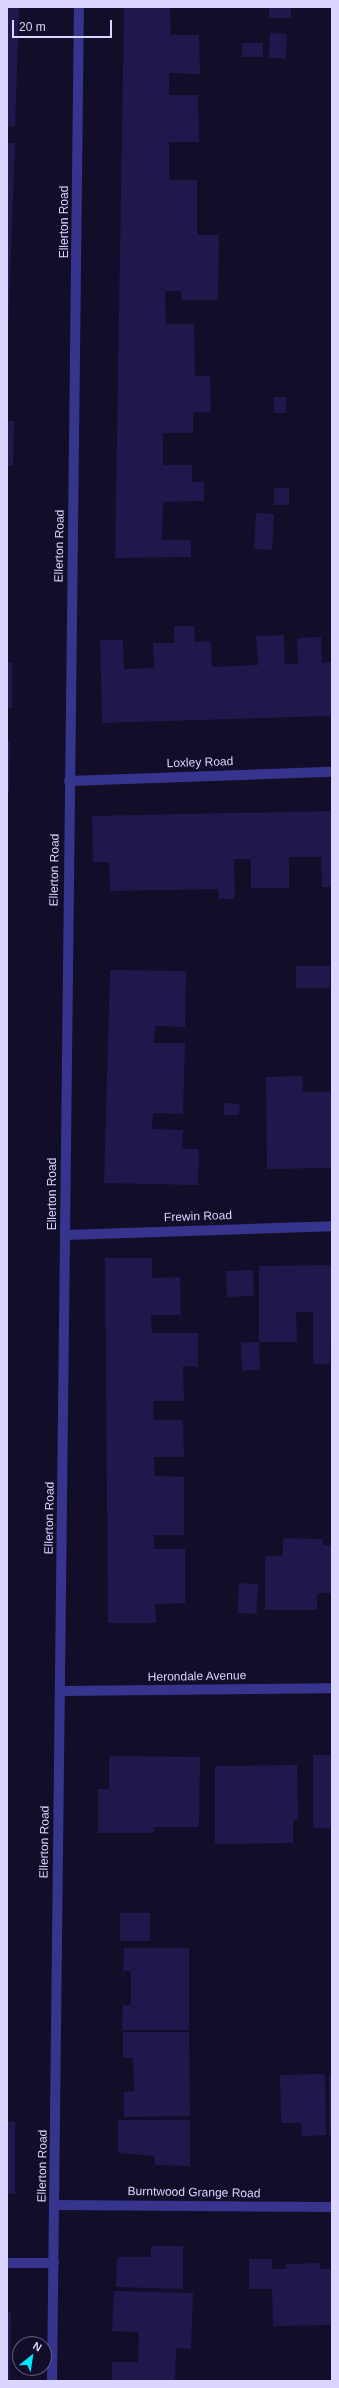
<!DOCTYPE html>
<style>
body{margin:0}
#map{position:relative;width:339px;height:2388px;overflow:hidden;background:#120d29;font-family:Arial,sans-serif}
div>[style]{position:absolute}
.building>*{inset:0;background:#22174c;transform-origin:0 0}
.street>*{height:10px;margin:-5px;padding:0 5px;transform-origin:5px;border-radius:5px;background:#37348d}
span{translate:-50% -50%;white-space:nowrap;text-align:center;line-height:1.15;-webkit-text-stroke:3.5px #120d29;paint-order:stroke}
.street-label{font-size:12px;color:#dad6ff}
.frame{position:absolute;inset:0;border:8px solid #dad6ff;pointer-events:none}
.north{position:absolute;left:12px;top:2336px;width:40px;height:40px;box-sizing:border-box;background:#120d29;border:1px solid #625d7f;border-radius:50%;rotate:30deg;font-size:11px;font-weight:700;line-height:16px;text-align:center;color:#dad6ff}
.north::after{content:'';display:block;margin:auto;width:14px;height:18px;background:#02e8ff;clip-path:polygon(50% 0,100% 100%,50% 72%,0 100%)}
.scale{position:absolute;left:12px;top:20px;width:100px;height:18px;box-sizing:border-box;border:2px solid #dad6ff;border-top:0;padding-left:5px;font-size:12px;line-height:14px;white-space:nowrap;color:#dad6ff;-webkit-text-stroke:3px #120d29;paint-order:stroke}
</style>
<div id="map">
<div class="building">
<i style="clip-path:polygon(7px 7px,19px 7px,15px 126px,7px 126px)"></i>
<i style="clip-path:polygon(124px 7px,170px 7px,171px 35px,199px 35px,200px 74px,169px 73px,169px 95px,198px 95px,199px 142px,169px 142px,169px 180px,197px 180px,197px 235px,219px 235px,218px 300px,181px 300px,181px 291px,165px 291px,166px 324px,194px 324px,195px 376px,210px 376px,211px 412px,193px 412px,193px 433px,163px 433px,163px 465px,192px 465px,192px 482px,204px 482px,204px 501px,163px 502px,162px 540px,191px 540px,191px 557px,115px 558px)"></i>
<i style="left:269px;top:7px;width:22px;height:11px"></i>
<i style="left:270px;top:33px;width:17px;height:25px;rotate:3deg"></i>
<i style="left:242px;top:43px;width:21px;height:14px"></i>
<i style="clip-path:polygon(7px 143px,15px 143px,8px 332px,7px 332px)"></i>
<i style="left:274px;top:397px;width:12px;height:16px"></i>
<i style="clip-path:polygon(7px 421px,14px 421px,13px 466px,7px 466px)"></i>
<i style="left:274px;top:488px;width:15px;height:17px"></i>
<i style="left:256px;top:513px;width:18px;height:36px;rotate:3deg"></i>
<i style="clip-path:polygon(174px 626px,194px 626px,195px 642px,211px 641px,212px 667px,258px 665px,256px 636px,284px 635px,285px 664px,298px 664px,297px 638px,321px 637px,322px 663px,332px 662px,332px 716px,102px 723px,100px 640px,123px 640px,124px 669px,154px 668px,153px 643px,174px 643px)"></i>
<i style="left:7px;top:663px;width:5px;height:45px"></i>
<i style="clip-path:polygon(7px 742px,10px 742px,9px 794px,7px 794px)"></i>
<i style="clip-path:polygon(332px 811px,332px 887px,322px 887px,321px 857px,289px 857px,289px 888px,251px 888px,251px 859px,234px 859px,235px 899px,219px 899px,218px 889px,110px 891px,109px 862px,93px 862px,92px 816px)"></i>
<i style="left:296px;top:966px;width:34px;height:22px"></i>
<i style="clip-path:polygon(110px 970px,186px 971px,185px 1027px,155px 1026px,154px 1043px,185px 1043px,183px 1114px,153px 1113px,152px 1129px,183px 1130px,182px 1149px,199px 1149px,198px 1185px,104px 1183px)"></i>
<i style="clip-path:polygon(302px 1076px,303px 1092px,332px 1092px,332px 1168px,267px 1169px,266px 1077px)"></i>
<i style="clip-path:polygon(224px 1103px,240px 1104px,239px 1115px,224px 1115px)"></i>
<i style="clip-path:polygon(105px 1258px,152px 1258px,152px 1278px,180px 1277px,181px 1315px,151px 1315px,152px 1333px,198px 1333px,198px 1367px,183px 1366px,184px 1401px,153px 1401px,154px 1420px,183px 1420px,184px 1457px,154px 1457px,155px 1476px,184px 1477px,184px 1535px,154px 1535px,154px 1549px,185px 1549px,185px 1603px,155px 1604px,156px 1623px,108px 1623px)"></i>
<i style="clip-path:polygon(332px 1265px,330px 1364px,313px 1364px,313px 1312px,296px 1312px,297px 1342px,259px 1342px,259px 1266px)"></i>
<i style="left:253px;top:1270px;width:26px;height:27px;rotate:88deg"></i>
<i style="left:259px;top:1342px;width:28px;height:18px;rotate:88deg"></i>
<i style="clip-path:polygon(283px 1538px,323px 1539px,323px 1545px,332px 1545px,332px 1593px,317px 1593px,317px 1610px,265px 1610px,265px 1556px,283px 1556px)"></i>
<i style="left:239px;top:1583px;width:19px;height:30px;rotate:3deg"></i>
<i style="left:313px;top:1755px;width:19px;height:73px"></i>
<i style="clip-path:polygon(109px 1756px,200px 1757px,199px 1827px,154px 1827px,154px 1833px,98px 1833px,98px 1789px,109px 1789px)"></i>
<i style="clip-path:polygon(297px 1765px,298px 1820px,293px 1820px,293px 1843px,215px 1844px,215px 1766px)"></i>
<i style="left:120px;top:1913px;width:30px;height:28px"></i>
<i style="clip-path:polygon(124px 1948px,189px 1948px,189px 2030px,122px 2030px,123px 2005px,131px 2005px,131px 1971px,123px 1971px)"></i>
<i style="clip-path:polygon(123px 2032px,189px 2032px,190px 2116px,124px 2117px,124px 2092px,134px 2091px,133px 2058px,123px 2058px)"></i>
<i style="clip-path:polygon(325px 2074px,326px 2135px,302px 2136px,301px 2123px,281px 2123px,280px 2075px)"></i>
<i style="left:329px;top:2074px;width:3px;height:61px"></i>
<i style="clip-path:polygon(118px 2120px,190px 2120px,190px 2166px,155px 2165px,155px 2156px,118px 2153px)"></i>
<i style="left:7px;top:2122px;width:8px;height:72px"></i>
<i style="clip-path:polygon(151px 2246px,183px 2246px,183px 2289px,116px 2287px,117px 2257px,151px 2257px)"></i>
<i style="clip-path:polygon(249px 2259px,272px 2259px,272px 2269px,286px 2269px,286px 2264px,320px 2263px,320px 2269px,332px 2269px,332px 2325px,273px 2326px,272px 2289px,249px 2289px)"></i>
<i style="clip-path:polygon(114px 2291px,193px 2293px,191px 2349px,176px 2348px,175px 2381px,112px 2381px,112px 2362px,138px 2362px,139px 2332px,112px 2331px)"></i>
<i style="clip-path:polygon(7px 2312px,11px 2312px,10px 2381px,7px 2381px)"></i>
</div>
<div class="street">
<i style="left:69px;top:781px;width:263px;rotate:-2deg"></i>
<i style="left:66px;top:1235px;width:266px;rotate:-1.9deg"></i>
<i style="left:61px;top:1691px;width:271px;rotate:-0.6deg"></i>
<i style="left:55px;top:2205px;width:277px;rotate:0.4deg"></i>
<i style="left:7px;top:2263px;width:47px"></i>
<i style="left:52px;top:2381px;width:2374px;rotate:-89.35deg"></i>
</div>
<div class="street-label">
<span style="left:65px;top:222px;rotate:-90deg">Ellerton Road</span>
<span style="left:60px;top:546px;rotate:-89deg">Ellerton Road</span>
<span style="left:200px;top:763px;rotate:-2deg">Loxley Road</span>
<span style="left:55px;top:870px;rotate:-89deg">Ellerton Road</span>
<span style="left:53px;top:1194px;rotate:-90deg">Ellerton Road</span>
<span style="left:198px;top:1217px;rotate:-2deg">Frewin Road</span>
<span style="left:50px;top:1518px;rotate:-89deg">Ellerton Road</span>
<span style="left:197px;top:1677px;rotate:-1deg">Herondale Avenue</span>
<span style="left:45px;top:1842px;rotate:-89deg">Ellerton Road</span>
<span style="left:43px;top:2166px;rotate:-89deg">Ellerton Road</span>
<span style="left:194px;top:2193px;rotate:1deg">Burntwood Grange Road</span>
</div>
<div class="frame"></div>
<div class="north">N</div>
<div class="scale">20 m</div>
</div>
